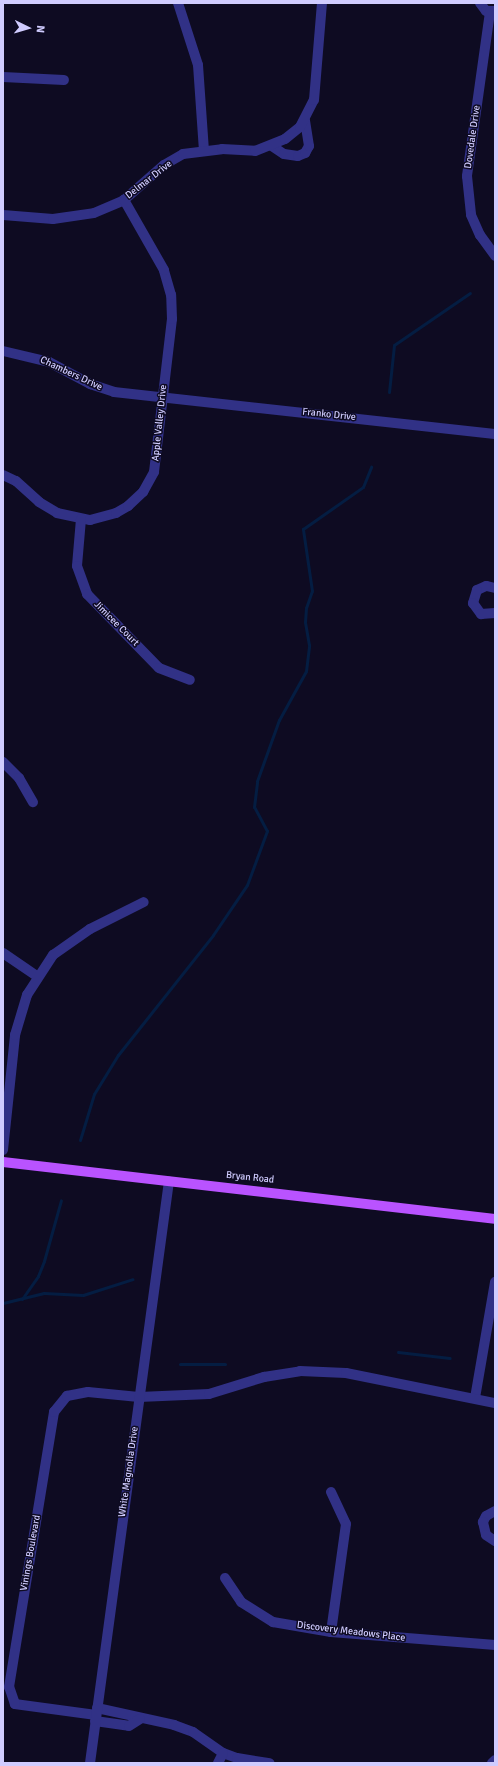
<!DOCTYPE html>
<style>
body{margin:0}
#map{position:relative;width:498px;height:1766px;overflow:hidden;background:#0e0b22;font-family:Signika,sans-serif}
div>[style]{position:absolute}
.stream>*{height:3px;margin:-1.5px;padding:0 1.5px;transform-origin:1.5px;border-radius:1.5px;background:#041d42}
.street>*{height:10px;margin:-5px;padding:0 5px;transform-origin:5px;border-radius:5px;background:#313186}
.primary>*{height:10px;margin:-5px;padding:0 5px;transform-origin:5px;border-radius:5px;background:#b953ff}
span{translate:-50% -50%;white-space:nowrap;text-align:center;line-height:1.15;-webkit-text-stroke:3px #0e0b22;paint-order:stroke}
.street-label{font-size:10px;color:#d0ccff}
.frame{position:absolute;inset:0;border:4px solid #d0ccff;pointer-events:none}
.north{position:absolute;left:8px;top:8px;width:40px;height:40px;-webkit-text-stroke:3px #0e0b22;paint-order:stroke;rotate:95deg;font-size:11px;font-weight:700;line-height:16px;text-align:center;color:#d0ccff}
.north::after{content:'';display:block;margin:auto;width:14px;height:18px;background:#d0ccff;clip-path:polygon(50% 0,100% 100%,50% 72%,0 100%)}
</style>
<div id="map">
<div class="stream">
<i style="left:389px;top:392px;width:47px;rotate:-83.9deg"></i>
<i style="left:394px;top:345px;width:92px;rotate:-34.4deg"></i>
<i style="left:80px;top:1140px;width:48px;rotate:-73.1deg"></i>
<i style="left:94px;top:1094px;width:46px;rotate:-58.4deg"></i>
<i style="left:118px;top:1055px;width:153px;rotate:-51.6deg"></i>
<i style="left:213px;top:935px;width:60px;rotate:-55.8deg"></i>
<i style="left:247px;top:885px;width:58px;rotate:-69.7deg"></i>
<i style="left:267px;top:831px;width:27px;rotate:-118deg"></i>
<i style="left:254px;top:807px;width:26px;rotate:-83deg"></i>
<i style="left:257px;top:781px;width:65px;rotate:-70.2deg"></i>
<i style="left:279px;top:720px;width:56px;rotate:-61.1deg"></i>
<i style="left:306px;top:671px;width:26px;rotate:-83deg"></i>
<i style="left:309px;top:645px;width:23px;rotate:-100deg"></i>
<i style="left:305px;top:622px;width:14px;rotate:-86deg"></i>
<i style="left:306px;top:608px;width:18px;rotate:-71deg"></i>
<i style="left:312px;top:591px;width:63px;rotate:-98.3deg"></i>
<i style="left:303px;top:529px;width:73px;rotate:-35deg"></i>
<i style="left:363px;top:487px;width:22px;rotate:-68deg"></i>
<i style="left:22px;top:1299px;width:28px;rotate:-55deg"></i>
<i style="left:38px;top:1276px;width:16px;rotate:-68deg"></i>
<i style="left:44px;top:1261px;width:63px;rotate:-74.4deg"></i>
<i style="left:3px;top:1303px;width:42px;rotate:-13.7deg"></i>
<i style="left:44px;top:1293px;width:39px;rotate:3deg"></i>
<i style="left:83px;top:1295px;width:52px;rotate:-17.7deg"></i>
<i style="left:398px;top:1352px;width:52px;rotate:6.6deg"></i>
<i style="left:180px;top:1364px;width:45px"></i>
</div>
<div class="street">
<i style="left:178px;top:3px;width:65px;rotate:72.1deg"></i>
<i style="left:198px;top:65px;width:85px;rotate:86deg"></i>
<i style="left:480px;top:3px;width:10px;rotate:53deg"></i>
<i style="left:486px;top:11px;width:9px"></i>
<i style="left:490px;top:12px;width:166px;rotate:98deg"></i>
<i style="left:467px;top:176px;width:39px;rotate:84deg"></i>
<i style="left:471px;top:215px;width:22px;rotate:66deg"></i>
<i style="left:480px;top:235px;width:26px;rotate:54deg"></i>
<i style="left:3px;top:77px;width:61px;rotate:2.8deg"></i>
<i style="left:272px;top:146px;width:14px;rotate:34deg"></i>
<i style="left:284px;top:154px;width:14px;rotate:8deg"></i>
<i style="left:298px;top:156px;width:8px;rotate:-23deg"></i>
<i style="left:305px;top:153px;width:8px;rotate:-60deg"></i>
<i style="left:309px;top:146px;width:26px;rotate:-99deg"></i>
<i style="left:3px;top:215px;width:50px;rotate:4.6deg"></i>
<i style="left:53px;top:219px;width:41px;rotate:-8.3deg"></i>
<i style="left:94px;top:213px;width:33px;rotate:-23deg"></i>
<i style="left:124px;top:200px;width:53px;rotate:-41.2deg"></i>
<i style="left:164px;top:165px;width:22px;rotate:-30deg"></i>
<i style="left:183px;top:154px;width:39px;rotate:-7deg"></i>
<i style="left:222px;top:149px;width:33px;rotate:3deg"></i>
<i style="left:255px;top:151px;width:32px;rotate:-22deg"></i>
<i style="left:285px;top:139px;width:19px;rotate:-39deg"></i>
<i style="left:300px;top:127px;width:30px;rotate:-63deg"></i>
<i style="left:314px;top:100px;width:97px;rotate:-85.3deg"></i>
<i style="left:3px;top:351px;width:47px;rotate:13.4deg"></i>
<i style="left:49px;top:362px;width:47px;rotate:28.2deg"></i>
<i style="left:90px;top:384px;width:25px;rotate:18deg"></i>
<i style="left:114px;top:392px;width:383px;rotate:6.3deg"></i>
<i style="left:3px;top:475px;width:14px;rotate:25deg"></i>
<i style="left:16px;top:481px;width:31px;rotate:42deg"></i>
<i style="left:39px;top:502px;width:21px;rotate:31deg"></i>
<i style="left:57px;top:513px;width:34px;rotate:12deg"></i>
<i style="left:90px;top:520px;width:27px;rotate:-15deg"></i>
<i style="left:116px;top:513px;width:14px;rotate:-30deg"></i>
<i style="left:128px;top:506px;width:21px;rotate:-43deg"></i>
<i style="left:143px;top:492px;width:23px;rotate:-61deg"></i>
<i style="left:154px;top:472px;width:154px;rotate:-83.3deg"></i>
<i style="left:172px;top:319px;width:24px;rotate:-92deg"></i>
<i style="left:171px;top:295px;width:26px;rotate:-106deg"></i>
<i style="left:164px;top:270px;width:81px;rotate:-119.7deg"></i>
<i style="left:81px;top:519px;width:47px;rotate:94.9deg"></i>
<i style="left:77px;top:566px;width:30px;rotate:70deg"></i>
<i style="left:87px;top:594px;width:103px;rotate:45.8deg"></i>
<i style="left:159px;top:668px;width:33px;rotate:21deg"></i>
<i style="left:495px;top:588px;width:9px;rotate:-167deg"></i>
<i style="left:486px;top:586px;width:10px;rotate:156deg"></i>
<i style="left:477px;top:590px;width:14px;rotate:107deg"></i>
<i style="left:473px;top:603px;width:14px;rotate:54deg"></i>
<i style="left:481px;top:614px;width:14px;rotate:-4deg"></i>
<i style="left:3px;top:762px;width:23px;rotate:45deg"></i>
<i style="left:19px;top:778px;width:28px;rotate:60deg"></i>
<i style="left:3px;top:953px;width:42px;rotate:34.4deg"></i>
<i style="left:3px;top:1150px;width:116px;rotate:-84deg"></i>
<i style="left:15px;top:1035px;width:42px;rotate:-73.3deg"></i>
<i style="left:27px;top:995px;width:48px;rotate:-57deg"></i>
<i style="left:53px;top:955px;width:45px;rotate:-35.1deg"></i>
<i style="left:90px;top:929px;width:60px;rotate:-26.6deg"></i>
<i style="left:475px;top:1398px;width:118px;rotate:-80.2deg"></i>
<i style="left:331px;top:1492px;width:35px;rotate:65deg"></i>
<i style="left:346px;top:1524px;width:109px;rotate:97.9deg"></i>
<i style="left:495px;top:1511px;width:10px;rotate:151deg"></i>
<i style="left:486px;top:1516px;width:7px;rotate:117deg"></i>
<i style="left:483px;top:1522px;width:13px;rotate:77deg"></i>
<i style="left:486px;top:1535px;width:11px;rotate:34deg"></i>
<i style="left:225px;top:1578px;width:29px;rotate:56deg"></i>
<i style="left:241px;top:1602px;width:38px;rotate:32deg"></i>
<i style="left:273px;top:1622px;width:59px;rotate:9.8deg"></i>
<i style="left:331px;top:1632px;width:165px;rotate:4.5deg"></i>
<i style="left:97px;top:1708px;width:79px;rotate:12.4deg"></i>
<i style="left:174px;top:1725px;width:20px;rotate:20deg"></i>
<i style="left:193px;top:1732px;width:37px;rotate:35deg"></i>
<i style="left:223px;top:1753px;width:15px;rotate:20deg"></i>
<i style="left:237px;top:1758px;width:33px;rotate:9deg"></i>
<i style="left:96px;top:1715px;width:82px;rotate:-172.3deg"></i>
<i style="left:15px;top:1704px;width:18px;rotate:-109deg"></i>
<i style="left:9px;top:1687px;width:279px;rotate:-80.7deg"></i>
<i style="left:54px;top:1412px;width:21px;rotate:-51deg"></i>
<i style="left:67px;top:1396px;width:21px;rotate:-11deg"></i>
<i style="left:88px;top:1392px;width:51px;rotate:5.6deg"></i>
<i style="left:139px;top:1397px;width:70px;rotate:-2.5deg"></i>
<i style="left:209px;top:1394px;width:58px;rotate:-17.2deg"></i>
<i style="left:264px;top:1377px;width:36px;rotate:-9deg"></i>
<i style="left:300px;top:1371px;width:46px;rotate:2.5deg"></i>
<i style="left:346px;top:1373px;width:152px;rotate:11.4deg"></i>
<i style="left:95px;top:1721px;width:34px;rotate:8deg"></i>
<i style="left:129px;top:1726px;width:13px;rotate:-32deg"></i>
<i style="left:90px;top:1763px;width:587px;rotate:-82.27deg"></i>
<i style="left:218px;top:1763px;width:11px;rotate:-63deg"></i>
<i style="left:492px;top:1763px;width:4px;rotate:-45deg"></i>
</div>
<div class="primary">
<i style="left:3px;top:1162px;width:495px;rotate:6.6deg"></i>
</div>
<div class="street-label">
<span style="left:473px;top:137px;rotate:-82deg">Dovedale Drive</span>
<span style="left:149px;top:180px;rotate:-38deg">Delmar Drive</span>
<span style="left:71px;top:374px;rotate:25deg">Chambers Drive</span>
<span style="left:329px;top:415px;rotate:6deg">Franko Drive</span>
<span style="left:160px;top:423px;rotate:-84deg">Apple Valley Drive</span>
<span style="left:116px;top:624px;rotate:45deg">Jimicee Court</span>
<span style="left:250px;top:1178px;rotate:6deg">Bryan Road</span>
<span style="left:129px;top:1472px;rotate:-82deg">White Magnolia Drive</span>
<span style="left:31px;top:1553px;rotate:-80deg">Vinings Boulevard</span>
<span style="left:351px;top:1632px;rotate:7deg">Discovery Meadows Place</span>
</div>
<div class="frame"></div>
<div class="north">N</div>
</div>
